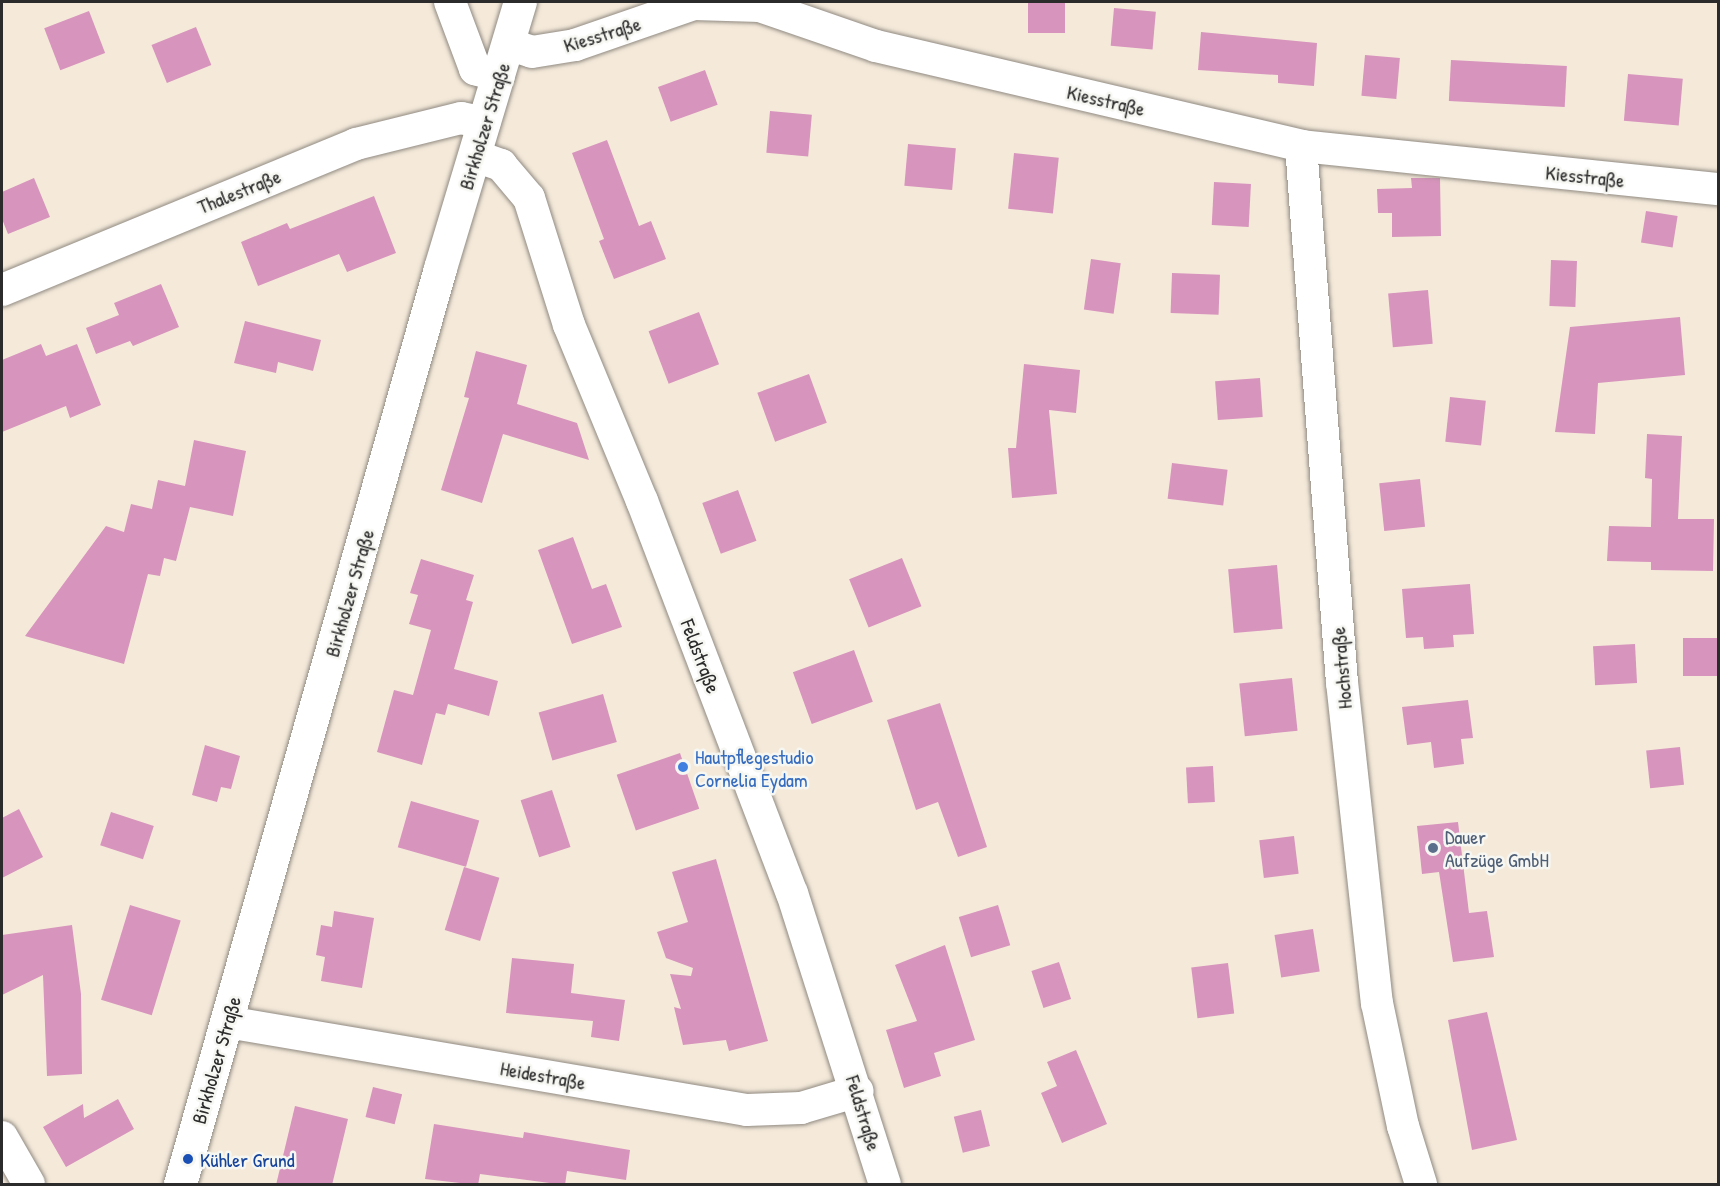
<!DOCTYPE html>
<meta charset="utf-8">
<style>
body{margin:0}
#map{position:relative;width:1720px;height:1186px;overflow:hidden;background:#f5eada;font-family:"Patrick Hand",sans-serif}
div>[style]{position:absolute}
.building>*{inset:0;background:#d794bc;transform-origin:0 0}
.roads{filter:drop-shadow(0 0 2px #908a82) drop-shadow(0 0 2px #908a82)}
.minor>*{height:32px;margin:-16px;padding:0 16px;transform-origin:16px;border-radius:16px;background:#fff}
.tertiary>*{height:33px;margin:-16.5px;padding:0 16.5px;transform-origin:16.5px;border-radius:16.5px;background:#fff}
.dots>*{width:16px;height:16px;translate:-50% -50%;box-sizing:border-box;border:3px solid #f6f6f2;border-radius:50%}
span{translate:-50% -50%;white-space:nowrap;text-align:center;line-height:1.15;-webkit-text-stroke:5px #f6f6f2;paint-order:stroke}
.street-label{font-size:20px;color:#2b2b2b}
.shop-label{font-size:20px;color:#366cbe}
.left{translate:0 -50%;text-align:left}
.service-label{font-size:20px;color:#4e5e75}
.transit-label{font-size:20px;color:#164399}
.frame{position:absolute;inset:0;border:3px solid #2b2b2b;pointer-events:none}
</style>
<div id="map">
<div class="building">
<i style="left:1028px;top:2px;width:37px;height:31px"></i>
<i style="left:1114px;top:8px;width:42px;height:38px;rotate:5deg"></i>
<i style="left:89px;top:11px;width:45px;height:48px;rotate:69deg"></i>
<i style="left:196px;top:27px;width:41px;height:48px;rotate:68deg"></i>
<i style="clip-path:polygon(1201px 32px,1317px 43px,1314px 86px,1278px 83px,1278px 75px,1198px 70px)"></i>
<i style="left:1365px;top:55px;width:35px;height:41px;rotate:5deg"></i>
<i style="left:1451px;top:60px;width:116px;height:41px;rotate:3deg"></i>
<i style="left:705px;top:70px;width:37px;height:50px;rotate:70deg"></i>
<i style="left:1628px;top:74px;width:55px;height:47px;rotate:5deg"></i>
<i style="left:770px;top:111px;width:42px;height:42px;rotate:5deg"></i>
<i style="clip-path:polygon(607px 140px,639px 226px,651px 221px,666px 259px,614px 279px,599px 241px,604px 239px,572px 153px)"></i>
<i style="left:908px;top:144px;width:48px;height:42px;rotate:5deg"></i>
<i style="left:1014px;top:153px;width:45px;height:56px;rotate:6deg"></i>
<i style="clip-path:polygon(34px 178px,50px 217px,8px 234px,2px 219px,2px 192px)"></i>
<i style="clip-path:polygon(1411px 178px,1440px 178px,1441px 236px,1392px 237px,1392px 213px,1378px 213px,1377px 189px,1412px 188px)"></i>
<i style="left:1214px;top:182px;width:37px;height:43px;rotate:3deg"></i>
<i style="clip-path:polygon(374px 196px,396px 253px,347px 272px,339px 254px,258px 286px,241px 242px,287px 223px,290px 229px)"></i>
<i style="left:1646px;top:211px;width:32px;height:32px;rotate:9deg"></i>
<i style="left:1091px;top:259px;width:30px;height:51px;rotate:8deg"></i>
<i style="left:1551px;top:260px;width:26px;height:46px;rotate:2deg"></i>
<i style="left:1172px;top:273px;width:48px;height:40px;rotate:2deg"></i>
<i style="clip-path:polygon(161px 284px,179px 327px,133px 346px,130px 341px,96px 354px,86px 328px,119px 315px,114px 303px)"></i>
<i style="left:1428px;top:290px;width:54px;height:40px;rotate:85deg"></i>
<i style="left:699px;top:312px;width:56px;height:54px;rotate:69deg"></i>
<i style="clip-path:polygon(1680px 317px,1685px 375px,1598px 383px,1595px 434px,1555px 432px,1570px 327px)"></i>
<i style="clip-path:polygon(245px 321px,321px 340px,313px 371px,278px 362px,276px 373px,234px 363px)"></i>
<i style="clip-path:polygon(41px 344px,46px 356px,77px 344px,101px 405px,70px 418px,66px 406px,2px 432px,2px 360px)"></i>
<i style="clip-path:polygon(476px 351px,527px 365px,517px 404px,577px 423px,589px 460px,503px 434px,482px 503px,441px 490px,469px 398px,464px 397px)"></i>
<i style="clip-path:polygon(1024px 364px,1080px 370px,1076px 413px,1049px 410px,1057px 494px,1012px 498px,1008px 448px,1016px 448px)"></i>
<i style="left:809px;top:374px;width:52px;height:55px;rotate:70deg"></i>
<i style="left:1260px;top:378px;width:39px;height:45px;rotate:86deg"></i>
<i style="left:1450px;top:397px;width:36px;height:45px;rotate:6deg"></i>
<i style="clip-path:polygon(1647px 434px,1682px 436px,1678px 519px,1714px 519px,1713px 571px,1651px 570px,1651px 562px,1607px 561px,1609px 526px,1651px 527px,1652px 479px,1645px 478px)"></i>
<i style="clip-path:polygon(194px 440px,246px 451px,233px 516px,190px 507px,176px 561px,164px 558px,160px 576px,148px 574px,124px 664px,25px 636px,106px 526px,124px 532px,131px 504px,152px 509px,158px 480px,185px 486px)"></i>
<i style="left:1172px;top:463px;width:56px;height:36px;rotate:7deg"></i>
<i style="left:1420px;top:479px;width:48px;height:41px;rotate:84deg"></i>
<i style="left:738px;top:490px;width:54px;height:38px;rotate:70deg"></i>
<i style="clip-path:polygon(573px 537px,592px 589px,606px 584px,622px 627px,572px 644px,538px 550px)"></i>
<i style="left:902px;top:558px;width:52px;height:57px;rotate:68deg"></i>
<i style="clip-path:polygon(421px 559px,474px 575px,466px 600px,473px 602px,454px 669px,498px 681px,489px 716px,448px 704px,445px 715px,436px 713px,422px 765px,377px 752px,394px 690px,413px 695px,431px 630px,409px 624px,418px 595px,410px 593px)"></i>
<i style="left:1277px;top:565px;width:64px;height:49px;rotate:85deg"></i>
<i style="clip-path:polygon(1470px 584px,1474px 634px,1453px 635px,1454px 647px,1424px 649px,1423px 637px,1406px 638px,1402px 589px)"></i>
<i style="left:1719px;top:638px;width:38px;height:36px;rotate:90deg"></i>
<i style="left:1635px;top:644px;width:39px;height:42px;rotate:87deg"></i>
<i style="left:854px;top:650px;width:55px;height:65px;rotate:70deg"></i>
<i style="left:1292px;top:678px;width:53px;height:53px;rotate:84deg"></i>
<i style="left:603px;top:694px;width:50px;height:67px;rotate:74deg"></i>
<i style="clip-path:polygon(1468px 700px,1473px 738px,1461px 739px,1464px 764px,1434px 768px,1431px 742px,1407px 745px,1402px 707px)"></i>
<i style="clip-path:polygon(940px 703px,987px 847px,958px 857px,938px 802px,916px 810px,887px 720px)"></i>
<i style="clip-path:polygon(205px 745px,240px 756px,231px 789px,221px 787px,217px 802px,192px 795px)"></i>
<i style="left:1680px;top:747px;width:38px;height:34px;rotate:84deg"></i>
<i style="left:680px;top:753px;width:59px;height:67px;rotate:71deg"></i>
<i style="left:1213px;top:766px;width:36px;height:27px;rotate:87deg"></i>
<i style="left:552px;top:790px;width:60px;height:33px;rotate:72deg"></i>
<i style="left:411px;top:801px;width:71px;height:48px;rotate:16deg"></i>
<i style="clip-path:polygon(19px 809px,43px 857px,2px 878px,2px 818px)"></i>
<i style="left:111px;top:812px;width:45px;height:35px;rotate:18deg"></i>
<i style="clip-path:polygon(1458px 822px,1469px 913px,1487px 911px,1494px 957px,1453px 962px,1439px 872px,1422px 874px,1417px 826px)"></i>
<i style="left:1294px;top:836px;width:38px;height:35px;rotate:83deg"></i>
<i style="clip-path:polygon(716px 859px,768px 1041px,729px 1051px,726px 1040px,683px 1045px,674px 1007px,681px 1009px,670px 974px,691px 976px,693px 968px,666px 958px,657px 932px,688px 922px,672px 872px)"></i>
<i style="left:464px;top:867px;width:37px;height:66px;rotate:17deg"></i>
<i style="left:130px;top:905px;width:53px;height:99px;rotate:17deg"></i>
<i style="left:998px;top:905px;width:42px;height:41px;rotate:73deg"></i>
<i style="clip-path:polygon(334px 911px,374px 918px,362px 988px,321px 981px,325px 957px,316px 955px,321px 925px,332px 927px)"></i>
<i style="clip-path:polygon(72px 925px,81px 994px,82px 1074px,47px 1076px,43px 975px,2px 995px,2px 935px)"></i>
<i style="left:1313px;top:929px;width:43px;height:39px;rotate:81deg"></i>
<i style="clip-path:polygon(945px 945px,975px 1040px,934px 1053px,941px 1076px,904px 1088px,886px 1030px,917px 1021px,895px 965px)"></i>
<i style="clip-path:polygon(512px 958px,574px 964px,571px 993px,625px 1000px,619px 1041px,591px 1037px,593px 1021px,506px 1013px)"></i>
<i style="left:1059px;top:962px;width:39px;height:29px;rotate:72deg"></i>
<i style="left:1228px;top:963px;width:51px;height:37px;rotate:83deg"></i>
<i style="clip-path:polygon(1487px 1012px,1517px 1140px,1472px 1150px,1448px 1020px)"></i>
<i style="clip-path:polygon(1076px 1050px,1107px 1124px,1062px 1143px,1041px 1093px,1057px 1086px,1047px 1062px)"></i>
<i style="left:373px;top:1087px;width:30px;height:31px;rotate:14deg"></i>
<i style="clip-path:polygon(118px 1099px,134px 1129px,66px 1167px,43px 1127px,83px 1104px,84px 1118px)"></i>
<i style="clip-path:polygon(295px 1106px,348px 1119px,332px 1185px,276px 1185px)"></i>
<i style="left:981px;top:1110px;width:37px;height:28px;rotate:76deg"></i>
<i style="clip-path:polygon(434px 1124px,523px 1138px,524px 1132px,630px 1150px,626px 1180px,567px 1171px,565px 1185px,480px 1174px,478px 1185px,425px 1179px)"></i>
</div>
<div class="roads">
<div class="minor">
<i style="left:450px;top:2px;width:72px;rotate:69.5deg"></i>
<i style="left:475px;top:69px;width:25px;rotate:16deg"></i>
<i style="left:508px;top:44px;width:25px;rotate:18deg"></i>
<i style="left:532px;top:52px;width:44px;rotate:-9.2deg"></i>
<i style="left:575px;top:45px;width:126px;rotate:-19deg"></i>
<i style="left:694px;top:4px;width:66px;rotate:1.7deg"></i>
<i style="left:760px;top:6px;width:123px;rotate:19deg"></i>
<i style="left:876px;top:46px;width:437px;rotate:13.2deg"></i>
<i style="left:1301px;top:146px;width:419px;rotate:5.9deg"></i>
<i style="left:1301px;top:146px;width:538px;rotate:85.63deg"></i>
<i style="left:1342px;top:682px;width:323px;rotate:83.8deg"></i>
<i style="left:1377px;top:1003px;width:126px;rotate:78.1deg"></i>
<i style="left:1403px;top:1126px;width:61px;rotate:72.8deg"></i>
<i style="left:475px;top:156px;width:28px;rotate:19deg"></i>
<i style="left:501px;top:165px;width:43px;rotate:49.7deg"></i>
<i style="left:529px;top:198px;width:133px;rotate:72.5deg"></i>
<i style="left:569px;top:325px;width:191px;rotate:67.5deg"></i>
<i style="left:642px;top:501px;width:420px;rotate:69.1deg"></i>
<i style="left:792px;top:893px;width:305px;rotate:72.3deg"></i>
<i style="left:2px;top:290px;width:383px;rotate:-22.4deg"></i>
<i style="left:356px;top:144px;width:108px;rotate:-13.9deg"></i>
<i style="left:461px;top:118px;width:24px;rotate:12deg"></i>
<i style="left:227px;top:1022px;width:527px;rotate:9.61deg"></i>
<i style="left:747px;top:1110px;width:54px;rotate:-2.1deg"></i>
<i style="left:801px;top:1108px;width:59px;rotate:-16.6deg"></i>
<i style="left:2px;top:1137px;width:54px;rotate:60.1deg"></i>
</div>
<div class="tertiary">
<i style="left:180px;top:1184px;width:952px;rotate:-74.15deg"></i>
<i style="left:440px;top:268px;width:278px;rotate:-73.3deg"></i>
</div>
</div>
<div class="dots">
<i style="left:683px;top:767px;background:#3f7fe0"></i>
<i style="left:1433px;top:848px;background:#5c6f8a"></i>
<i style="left:188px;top:1159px;background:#1a4fb4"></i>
</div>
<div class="street-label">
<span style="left:602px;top:34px;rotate:-17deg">Kiesstraße</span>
<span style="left:1106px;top:100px;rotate:13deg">Kiesstraße</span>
<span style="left:484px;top:126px;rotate:-73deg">Birkholzer Straße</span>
<span style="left:1585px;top:176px;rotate:6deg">Kiesstraße</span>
<span style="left:239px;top:191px;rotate:-22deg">Thalestraße</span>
<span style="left:349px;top:593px;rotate:-74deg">Birkholzer Straße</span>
<span style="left:701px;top:656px;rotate:69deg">Feldstraße</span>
<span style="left:1341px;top:668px;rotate:-95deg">Hochstraße</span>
<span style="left:216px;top:1060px;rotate:-74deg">Birkholzer Straße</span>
<span style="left:543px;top:1075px;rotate:10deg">Heidestraße</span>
<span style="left:864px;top:1113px;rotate:73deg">Feldstraße</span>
</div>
<div class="shop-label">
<span class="left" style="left:695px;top:768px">Hautpflegestudio<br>Cornelia Eydam</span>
</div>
<div class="service-label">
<span class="left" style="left:1445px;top:848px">Dauer<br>Aufzüge GmbH</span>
</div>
<div class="transit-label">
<span class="left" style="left:200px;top:1159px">Kühler Grund</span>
</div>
<div class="frame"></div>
</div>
